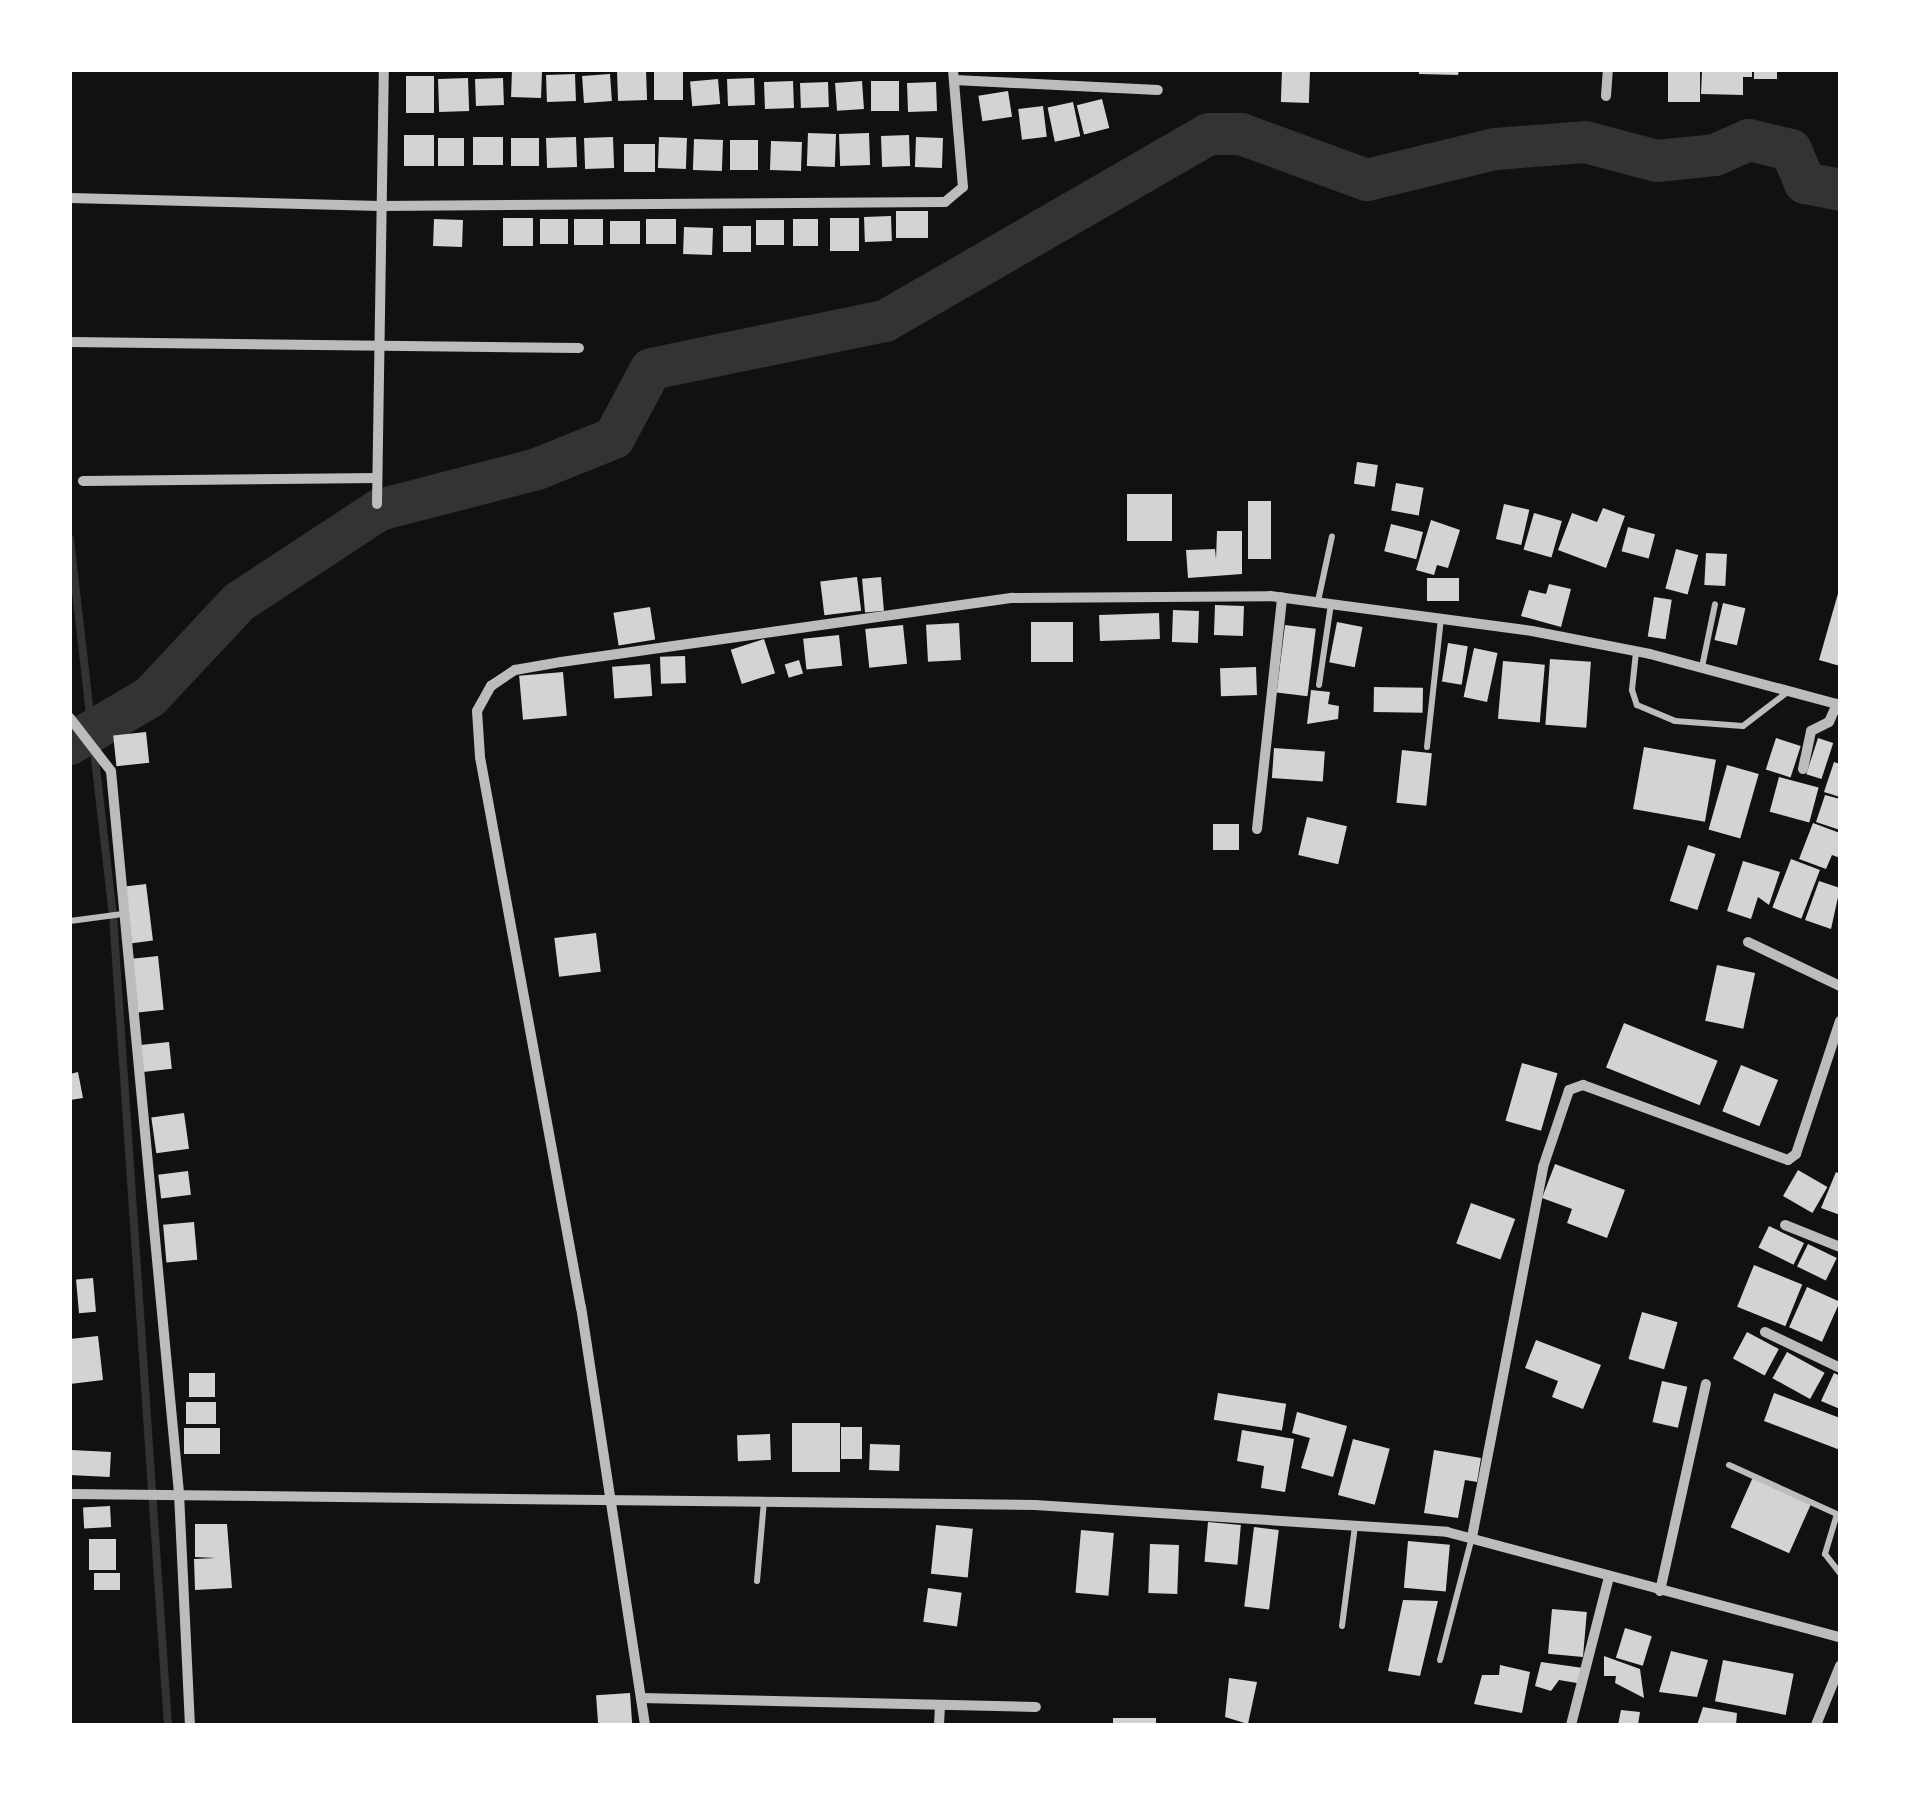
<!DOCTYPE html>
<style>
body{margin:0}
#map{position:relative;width:1910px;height:1795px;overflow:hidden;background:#111;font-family:"Sofia Sans Condensed",sans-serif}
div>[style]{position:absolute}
.stream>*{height:8px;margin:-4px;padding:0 4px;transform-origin:4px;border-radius:4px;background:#333}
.river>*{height:42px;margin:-21px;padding:0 21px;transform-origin:21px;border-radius:21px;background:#333}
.building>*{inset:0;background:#d3d3d3;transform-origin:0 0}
.service>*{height:6px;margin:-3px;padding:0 3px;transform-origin:3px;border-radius:3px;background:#bcbcbc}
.minor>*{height:10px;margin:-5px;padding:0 5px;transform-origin:5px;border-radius:5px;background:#bcbcbc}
span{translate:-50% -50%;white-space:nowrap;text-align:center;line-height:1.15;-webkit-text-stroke:8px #fff;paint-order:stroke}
.frame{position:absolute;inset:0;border:72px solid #fff;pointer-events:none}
</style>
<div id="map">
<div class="stream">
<i style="left:70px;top:539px;width:378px;rotate:83.5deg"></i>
<i style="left:113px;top:915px;width:812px;rotate:86.12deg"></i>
</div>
<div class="river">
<i style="left:70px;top:744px;width:93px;rotate:-30.4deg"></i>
<i style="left:150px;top:697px;width:130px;rotate:-46.9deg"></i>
<i style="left:239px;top:602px;width:168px;rotate:-33.3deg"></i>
<i style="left:379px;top:510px;width:163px;rotate:-14.5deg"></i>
<i style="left:537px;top:469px;width:83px;rotate:-21.9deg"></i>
<i style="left:614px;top:438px;width:78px;rotate:-61.8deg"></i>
<i style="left:651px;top:369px;width:239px;rotate:-11.6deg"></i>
<i style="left:885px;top:321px;width:374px;rotate:-30deg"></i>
<i style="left:1209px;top:134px;width:32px"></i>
<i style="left:1241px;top:134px;width:134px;rotate:20.1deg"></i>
<i style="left:1367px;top:180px;width:132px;rotate:-13.6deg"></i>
<i style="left:1495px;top:149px;width:90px;rotate:-4.4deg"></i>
<i style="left:1585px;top:142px;width:74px;rotate:14.8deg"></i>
<i style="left:1657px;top:161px;width:58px;rotate:-5.9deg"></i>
<i style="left:1715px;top:155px;width:37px;rotate:-24deg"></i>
<i style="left:1749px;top:140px;width:43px;rotate:13.4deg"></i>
<i style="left:1791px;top:150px;width:36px;rotate:67deg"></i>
<i style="left:1805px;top:183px;width:36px;rotate:11deg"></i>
</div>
<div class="building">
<i style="left:512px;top:70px;width:30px;height:27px;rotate:2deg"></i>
<i style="left:646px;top:70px;width:30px;height:29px;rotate:88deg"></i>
<i style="left:1282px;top:70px;width:28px;height:32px;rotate:2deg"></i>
<i style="clip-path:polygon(1419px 70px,1459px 70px,1458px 75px,1419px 74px)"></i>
<i style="left:1668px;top:70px;width:32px;height:32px"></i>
<i style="clip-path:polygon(1702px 70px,1752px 70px,1752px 77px,1743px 77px,1743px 95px,1701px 94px)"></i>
<i style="left:1754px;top:70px;width:23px;height:9px"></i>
<i style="left:654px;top:71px;width:29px;height:29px"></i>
<i style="left:575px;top:74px;width:27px;height:29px;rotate:88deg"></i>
<i style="left:610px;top:74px;width:27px;height:28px;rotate:86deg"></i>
<i style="left:406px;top:76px;width:28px;height:37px"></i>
<i style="left:468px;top:78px;width:33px;height:30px;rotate:88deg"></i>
<i style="left:503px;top:78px;width:27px;height:28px;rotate:88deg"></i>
<i style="left:754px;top:78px;width:27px;height:27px;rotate:88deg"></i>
<i style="left:718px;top:79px;width:25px;height:28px;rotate:85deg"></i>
<i style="left:793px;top:81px;width:27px;height:29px;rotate:88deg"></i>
<i style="left:862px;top:81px;width:28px;height:27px;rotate:86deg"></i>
<i style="left:871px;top:81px;width:28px;height:30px"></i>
<i style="left:828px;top:82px;width:25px;height:28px;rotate:88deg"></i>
<i style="left:936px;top:82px;width:29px;height:29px;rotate:88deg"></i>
<i style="left:1008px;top:91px;width:26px;height:30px;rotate:81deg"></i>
<i style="left:1102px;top:99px;width:30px;height:26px;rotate:76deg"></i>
<i style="left:1073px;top:102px;width:35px;height:26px;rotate:78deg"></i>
<i style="left:1043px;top:106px;width:31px;height:25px;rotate:83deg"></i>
<i style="left:808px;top:133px;width:28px;height:33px;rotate:2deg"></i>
<i style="left:869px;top:133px;width:32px;height:30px;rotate:88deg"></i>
<i style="left:404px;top:135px;width:30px;height:31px"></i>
<i style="left:909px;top:135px;width:31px;height:28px;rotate:88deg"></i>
<i style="left:473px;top:137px;width:30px;height:28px"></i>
<i style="left:576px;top:137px;width:30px;height:30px;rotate:88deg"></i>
<i style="left:613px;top:137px;width:31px;height:29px;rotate:88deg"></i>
<i style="left:659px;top:137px;width:28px;height:31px;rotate:2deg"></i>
<i style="left:916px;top:137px;width:27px;height:30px;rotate:2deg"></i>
<i style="left:438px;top:138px;width:26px;height:28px"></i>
<i style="left:511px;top:138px;width:28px;height:28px"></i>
<i style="left:694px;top:139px;width:29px;height:31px;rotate:2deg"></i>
<i style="left:730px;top:140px;width:28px;height:30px"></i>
<i style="left:771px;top:141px;width:31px;height:29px;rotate:2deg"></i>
<i style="left:655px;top:144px;width:28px;height:31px;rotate:90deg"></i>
<i style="left:928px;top:211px;width:27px;height:32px;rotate:90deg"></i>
<i style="left:891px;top:216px;width:25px;height:27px;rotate:88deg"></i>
<i style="left:503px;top:218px;width:30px;height:28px"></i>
<i style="left:830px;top:218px;width:29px;height:33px"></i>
<i style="left:434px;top:219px;width:29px;height:27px;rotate:2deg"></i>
<i style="left:540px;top:219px;width:28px;height:25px"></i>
<i style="left:574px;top:219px;width:29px;height:26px"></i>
<i style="left:676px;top:219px;width:25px;height:30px;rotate:90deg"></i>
<i style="left:793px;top:219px;width:25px;height:27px"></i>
<i style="left:756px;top:220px;width:28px;height:25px"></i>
<i style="left:610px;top:221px;width:30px;height:23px"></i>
<i style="left:751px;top:226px;width:26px;height:28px;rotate:90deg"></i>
<i style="left:684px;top:227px;width:29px;height:27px;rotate:2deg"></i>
<i style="left:1357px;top:462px;width:21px;height:22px;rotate:8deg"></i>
<i style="left:1396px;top:483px;width:28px;height:28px;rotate:10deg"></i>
<i style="left:1127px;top:494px;width:45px;height:47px"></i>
<i style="left:1248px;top:501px;width:23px;height:58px"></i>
<i style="left:1504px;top:504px;width:26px;height:36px;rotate:13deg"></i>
<i style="clip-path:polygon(1603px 508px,1625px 516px,1606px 568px,1558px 550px,1572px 513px,1597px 522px)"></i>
<i style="left:1534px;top:513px;width:29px;height:38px;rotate:16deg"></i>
<i style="clip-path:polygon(1431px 520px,1460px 530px,1448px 568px,1437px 565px,1434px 575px,1416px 570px)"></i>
<i style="left:1391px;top:524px;width:33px;height:28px;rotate:14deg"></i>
<i style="left:1628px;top:527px;width:28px;height:25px;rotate:15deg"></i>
<i style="clip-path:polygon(1217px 531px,1242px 531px,1242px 574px,1188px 578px,1186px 550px,1215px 549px,1216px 559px)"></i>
<i style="left:1676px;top:549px;width:23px;height:41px;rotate:15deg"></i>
<i style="left:1706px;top:553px;width:21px;height:32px;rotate:3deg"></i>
<i style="left:857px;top:577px;width:34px;height:37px;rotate:83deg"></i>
<i style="left:881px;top:577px;width:34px;height:19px;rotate:85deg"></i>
<i style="left:1427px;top:578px;width:32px;height:23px"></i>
<i style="clip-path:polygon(1549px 584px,1571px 589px,1561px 627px,1521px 616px,1529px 590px,1546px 594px)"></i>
<i style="clip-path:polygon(1839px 590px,1840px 591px,1840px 666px,1819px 660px)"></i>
<i style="left:1654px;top:597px;width:18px;height:40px;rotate:9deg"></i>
<i style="left:1723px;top:603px;width:23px;height:38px;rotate:13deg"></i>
<i style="left:1215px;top:605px;width:29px;height:30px;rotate:2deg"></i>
<i style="left:650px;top:607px;width:33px;height:37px;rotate:81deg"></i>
<i style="left:1173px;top:610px;width:26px;height:32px;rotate:2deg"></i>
<i style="left:1159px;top:613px;width:26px;height:60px;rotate:88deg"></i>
<i style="left:1073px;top:622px;width:40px;height:42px;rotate:90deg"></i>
<i style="left:1337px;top:622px;width:26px;height:41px;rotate:11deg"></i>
<i style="left:959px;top:623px;width:37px;height:33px;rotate:87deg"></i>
<i style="left:903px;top:625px;width:39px;height:38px;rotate:84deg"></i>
<i style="left:1285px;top:625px;width:31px;height:68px;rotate:7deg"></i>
<i style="left:839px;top:635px;width:31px;height:36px;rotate:84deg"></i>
<i style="left:764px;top:639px;width:36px;height:35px;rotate:72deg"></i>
<i style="left:1448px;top:643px;width:20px;height:39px;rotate:9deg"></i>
<i style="left:1474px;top:648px;width:24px;height:50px;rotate:12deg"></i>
<i style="left:685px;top:656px;width:27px;height:25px;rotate:88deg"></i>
<i style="left:1550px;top:659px;width:41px;height:66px;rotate:4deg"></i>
<i style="left:799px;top:660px;width:14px;height:15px;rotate:73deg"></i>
<i style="left:1503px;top:661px;width:42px;height:58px;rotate:5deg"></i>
<i style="left:650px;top:664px;width:32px;height:38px;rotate:86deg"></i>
<i style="left:1256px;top:667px;width:28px;height:36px;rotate:88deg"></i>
<i style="left:563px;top:672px;width:44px;height:44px;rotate:85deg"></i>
<i style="left:1374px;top:687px;width:49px;height:25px;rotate:1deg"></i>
<i style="clip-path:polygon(1311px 690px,1330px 692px,1328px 704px,1339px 706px,1338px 719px,1307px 724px)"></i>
<i style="left:146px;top:732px;width:31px;height:33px;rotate:84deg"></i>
<i style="left:1776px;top:738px;width:26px;height:33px;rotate:18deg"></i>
<i style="left:1818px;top:738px;width:16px;height:38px;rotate:18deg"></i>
<i style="left:1644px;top:747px;width:73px;height:63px;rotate:10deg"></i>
<i style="left:1274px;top:748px;width:51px;height:30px;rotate:4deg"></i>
<i style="left:1402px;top:750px;width:30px;height:53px;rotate:6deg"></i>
<i style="clip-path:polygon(1834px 762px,1840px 764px,1840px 797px,1824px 792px)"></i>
<i style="left:1727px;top:765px;width:33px;height:67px;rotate:16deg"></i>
<i style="left:1779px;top:777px;width:41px;height:36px;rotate:15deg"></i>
<i style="clip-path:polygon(1825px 795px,1840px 799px,1840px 830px,1816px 822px)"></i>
<i style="left:1307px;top:817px;width:41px;height:39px;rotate:13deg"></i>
<i style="clip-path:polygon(1813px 823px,1840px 833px,1840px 858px,1832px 855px,1826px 869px,1799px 859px)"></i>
<i style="left:1213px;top:824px;width:26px;height:26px"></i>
<i style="left:1688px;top:845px;width:29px;height:59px;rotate:18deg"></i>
<i style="left:1791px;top:859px;width:31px;height:52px;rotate:21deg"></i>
<i style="clip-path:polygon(1743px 861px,1780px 872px,1769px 905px,1758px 897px,1751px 919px,1727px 911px)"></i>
<i style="clip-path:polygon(1819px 881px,1840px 888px,1831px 929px,1805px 920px)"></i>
<i style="left:146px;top:884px;width:57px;height:21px;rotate:83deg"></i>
<i style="left:596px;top:933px;width:39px;height:42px;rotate:83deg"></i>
<i style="left:158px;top:956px;width:54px;height:26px;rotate:84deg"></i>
<i style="left:1717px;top:965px;width:39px;height:57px;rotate:12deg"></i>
<i style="left:1624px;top:1023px;width:101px;height:48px;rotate:22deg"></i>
<i style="left:169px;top:1042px;width:27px;height:29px;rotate:84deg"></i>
<i style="left:1522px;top:1063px;width:37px;height:60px;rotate:16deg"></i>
<i style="left:1741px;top:1065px;width:40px;height:50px;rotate:22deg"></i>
<i style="clip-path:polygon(78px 1072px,83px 1098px,70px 1100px,70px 1074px)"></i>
<i style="left:184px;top:1113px;width:36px;height:33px;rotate:82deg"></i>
<i style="clip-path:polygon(1555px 1164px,1625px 1190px,1607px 1238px,1567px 1223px,1572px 1209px,1542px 1198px)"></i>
<i style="left:1798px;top:1170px;width:34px;height:30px;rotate:30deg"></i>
<i style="left:188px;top:1171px;width:24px;height:30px;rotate:83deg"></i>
<i style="clip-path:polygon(1836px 1172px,1840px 1174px,1840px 1215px,1821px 1208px)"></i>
<i style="left:1471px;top:1203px;width:47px;height:43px;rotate:20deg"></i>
<i style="left:194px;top:1222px;width:38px;height:31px;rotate:85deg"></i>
<i style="left:1769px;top:1226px;width:39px;height:24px;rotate:26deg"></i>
<i style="left:1808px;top:1244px;width:32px;height:25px;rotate:26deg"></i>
<i style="left:1754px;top:1265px;width:52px;height:45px;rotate:22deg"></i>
<i style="left:93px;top:1278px;width:34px;height:17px;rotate:85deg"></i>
<i style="left:1807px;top:1287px;width:36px;height:44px;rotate:24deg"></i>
<i style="left:1642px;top:1312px;width:37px;height:49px;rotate:16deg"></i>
<i style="left:1747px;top:1332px;width:36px;height:30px;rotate:28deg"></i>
<i style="clip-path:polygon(98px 1336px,103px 1380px,70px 1384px,70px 1339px)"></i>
<i style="clip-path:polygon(1536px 1340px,1601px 1365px,1583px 1409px,1552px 1397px,1558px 1381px,1525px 1368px)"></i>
<i style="left:1787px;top:1352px;width:43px;height:30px;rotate:29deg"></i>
<i style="left:189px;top:1373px;width:26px;height:24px"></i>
<i style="clip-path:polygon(1834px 1373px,1840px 1376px,1840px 1409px,1821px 1401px)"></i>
<i style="left:1662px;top:1381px;width:26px;height:42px;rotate:13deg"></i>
<i style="left:1218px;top:1393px;width:69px;height:27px;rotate:9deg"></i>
<i style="clip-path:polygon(1774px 1393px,1840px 1418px,1840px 1450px,1764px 1421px)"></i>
<i style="left:186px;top:1402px;width:30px;height:22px"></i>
<i style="clip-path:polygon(1297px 1412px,1347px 1426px,1333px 1477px,1301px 1468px,1310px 1438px,1292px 1433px)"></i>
<i style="left:840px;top:1423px;width:49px;height:48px;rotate:90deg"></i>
<i style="left:841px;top:1427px;width:21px;height:32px"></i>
<i style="left:220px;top:1428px;width:26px;height:36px;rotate:90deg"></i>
<i style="clip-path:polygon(1242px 1430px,1294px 1439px,1285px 1492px,1261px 1488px,1264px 1466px,1237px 1461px)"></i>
<i style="left:770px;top:1434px;width:26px;height:33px;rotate:88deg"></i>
<i style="left:1353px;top:1439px;width:38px;height:58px;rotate:15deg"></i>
<i style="left:870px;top:1444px;width:30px;height:26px;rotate:2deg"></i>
<i style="left:71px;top:1450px;width:40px;height:25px;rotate:3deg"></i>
<i style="clip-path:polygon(1434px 1450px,1481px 1458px,1477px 1482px,1465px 1480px,1458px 1518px,1424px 1513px)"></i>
<i style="left:1753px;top:1477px;width:64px;height:55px;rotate:24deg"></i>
<i style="left:110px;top:1506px;width:21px;height:27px;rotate:87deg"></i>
<i style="left:1208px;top:1522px;width:33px;height:40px;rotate:5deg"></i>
<i style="clip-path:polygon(195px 1524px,227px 1524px,232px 1588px,195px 1590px,194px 1559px,216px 1558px,195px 1557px)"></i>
<i style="left:936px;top:1525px;width:37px;height:49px;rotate:6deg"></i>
<i style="left:1254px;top:1527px;width:25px;height:80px;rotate:7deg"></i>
<i style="left:1081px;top:1530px;width:33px;height:63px;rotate:5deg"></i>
<i style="left:89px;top:1539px;width:27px;height:31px"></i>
<i style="left:1408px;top:1541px;width:42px;height:47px;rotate:5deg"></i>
<i style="left:1150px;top:1544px;width:29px;height:49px;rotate:2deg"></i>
<i style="left:120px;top:1573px;width:17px;height:26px;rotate:90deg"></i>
<i style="left:928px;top:1588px;width:34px;height:34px;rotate:8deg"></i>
<i style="clip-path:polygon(1403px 1600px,1438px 1601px,1420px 1676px,1388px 1671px)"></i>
<i style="left:1552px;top:1609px;width:35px;height:45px;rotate:5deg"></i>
<i style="left:1625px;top:1628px;width:28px;height:31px;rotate:17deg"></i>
<i style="clip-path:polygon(1671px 1651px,1708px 1660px,1697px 1697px,1659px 1692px)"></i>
<i style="clip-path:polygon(1604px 1656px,1640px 1669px,1644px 1698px,1615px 1683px,1616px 1676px,1604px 1676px)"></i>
<i style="left:1723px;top:1660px;width:72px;height:42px;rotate:11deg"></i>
<i style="clip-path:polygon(1541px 1662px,1583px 1668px,1577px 1683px,1559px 1680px,1551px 1691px,1535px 1686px)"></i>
<i style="clip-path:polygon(1500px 1665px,1530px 1672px,1522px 1713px,1474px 1704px,1482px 1675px,1499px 1675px)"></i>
<i style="clip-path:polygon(1229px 1678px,1257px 1682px,1248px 1724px,1225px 1717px)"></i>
<i style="left:630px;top:1693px;width:32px;height:34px;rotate:86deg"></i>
<i style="clip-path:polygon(1703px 1707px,1737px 1713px,1736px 1725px,1697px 1725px)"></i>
<i style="clip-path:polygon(1621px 1710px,1640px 1712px,1638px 1725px,1618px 1725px)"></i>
<i style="left:1113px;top:1718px;width:43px;height:7px"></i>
</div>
<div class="service">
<i style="left:1318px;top:601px;width:66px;rotate:-77.8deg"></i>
<i style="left:1636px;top:652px;width:38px;rotate:96deg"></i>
<i style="left:1632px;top:690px;width:16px;rotate:72deg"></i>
<i style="left:1637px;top:705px;width:41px;rotate:22.8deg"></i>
<i style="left:1675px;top:721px;width:68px;rotate:4.2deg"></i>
<i style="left:1743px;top:726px;width:58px;rotate:-37.3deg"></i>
<i style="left:1702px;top:667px;width:64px;rotate:-78.3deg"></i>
<i style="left:1319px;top:685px;width:82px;rotate:-81.6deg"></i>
<i style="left:1427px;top:747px;width:130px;rotate:-83.8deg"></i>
<i style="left:70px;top:921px;width:53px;rotate:-7.5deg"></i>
<i style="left:1729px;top:1465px;width:119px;rotate:24.4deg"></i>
<i style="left:1837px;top:1514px;width:42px;rotate:106.7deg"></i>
<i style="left:1825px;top:1554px;width:24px;rotate:52deg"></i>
<i style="left:757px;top:1581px;width:80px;rotate:-85deg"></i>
<i style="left:1342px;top:1626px;width:101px;rotate:-82.6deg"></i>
<i style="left:1440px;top:1660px;width:127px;rotate:-75.4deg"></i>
</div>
<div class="minor">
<i style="left:954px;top:80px;width:204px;rotate:2.8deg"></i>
<i style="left:1606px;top:96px;width:26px;rotate:-86deg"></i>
<i style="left:70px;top:198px;width:310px;rotate:1.5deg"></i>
<i style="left:380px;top:206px;width:565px;rotate:-0.41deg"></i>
<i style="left:945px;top:202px;width:23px;rotate:-40deg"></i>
<i style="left:963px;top:187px;width:117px;rotate:-94.9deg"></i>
<i style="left:70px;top:342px;width:509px;rotate:0.68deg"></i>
<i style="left:83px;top:481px;width:294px;rotate:-0.6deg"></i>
<i style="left:377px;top:504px;width:434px;rotate:-89.1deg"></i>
<i style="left:70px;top:718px;width:67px;rotate:52.3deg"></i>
<i style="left:111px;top:771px;width:725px;rotate:84.62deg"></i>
<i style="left:179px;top:1493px;width:232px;rotate:87.3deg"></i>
<i style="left:1803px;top:769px;width:39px;rotate:-78deg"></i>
<i style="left:1811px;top:731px;width:20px;rotate:-27deg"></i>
<i style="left:1829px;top:722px;width:20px;rotate:-66deg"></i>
<i style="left:1257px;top:829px;width:233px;rotate:-83.8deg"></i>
<i style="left:1748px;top:942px;width:102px;rotate:25.6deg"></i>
<i style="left:1785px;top:1225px;width:59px;rotate:21.8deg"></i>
<i style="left:1765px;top:1332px;width:83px;rotate:25.6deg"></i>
<i style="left:70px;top:1494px;width:965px;rotate:0.65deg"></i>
<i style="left:1035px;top:1505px;width:413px;rotate:3.7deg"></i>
<i style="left:1447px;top:1532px;width:407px;rotate:15deg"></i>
<i style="left:1472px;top:1537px;width:377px;rotate:-79.1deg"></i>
<i style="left:1543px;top:1167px;width:81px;rotate:-71.3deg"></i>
<i style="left:1569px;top:1090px;width:15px;rotate:-20deg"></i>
<i style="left:1583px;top:1085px;width:218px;rotate:20.1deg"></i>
<i style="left:1788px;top:1160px;width:10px;rotate:-37deg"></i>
<i style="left:1796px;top:1154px;width:140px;rotate:-71.7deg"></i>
<i style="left:1660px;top:1591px;width:212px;rotate:-77.5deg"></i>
<i style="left:641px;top:1698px;width:395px;rotate:1.3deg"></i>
<i style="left:645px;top:1725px;width:422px;rotate:-98.7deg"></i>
<i style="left:581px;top:1308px;width:560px;rotate:-100.39deg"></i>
<i style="left:480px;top:757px;width:46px;rotate:-93.7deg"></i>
<i style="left:477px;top:711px;width:29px;rotate:-61deg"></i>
<i style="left:491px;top:686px;width:29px;rotate:-34deg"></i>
<i style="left:515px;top:670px;width:47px;rotate:-9.9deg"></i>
<i style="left:561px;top:662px;width:456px;rotate:-8.1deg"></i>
<i style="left:1012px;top:598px;width:258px;rotate:-0.4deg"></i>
<i style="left:1270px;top:596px;width:264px;rotate:7.6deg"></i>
<i style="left:1532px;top:631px;width:120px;rotate:11deg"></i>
<i style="left:1650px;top:654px;width:197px;rotate:15deg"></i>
<i style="left:939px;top:1725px;width:18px;rotate:-87deg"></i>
<i style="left:1571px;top:1725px;width:153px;rotate:-75.6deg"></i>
<i style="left:1816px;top:1725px;width:64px;rotate:-67.9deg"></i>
</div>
<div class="frame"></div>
</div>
